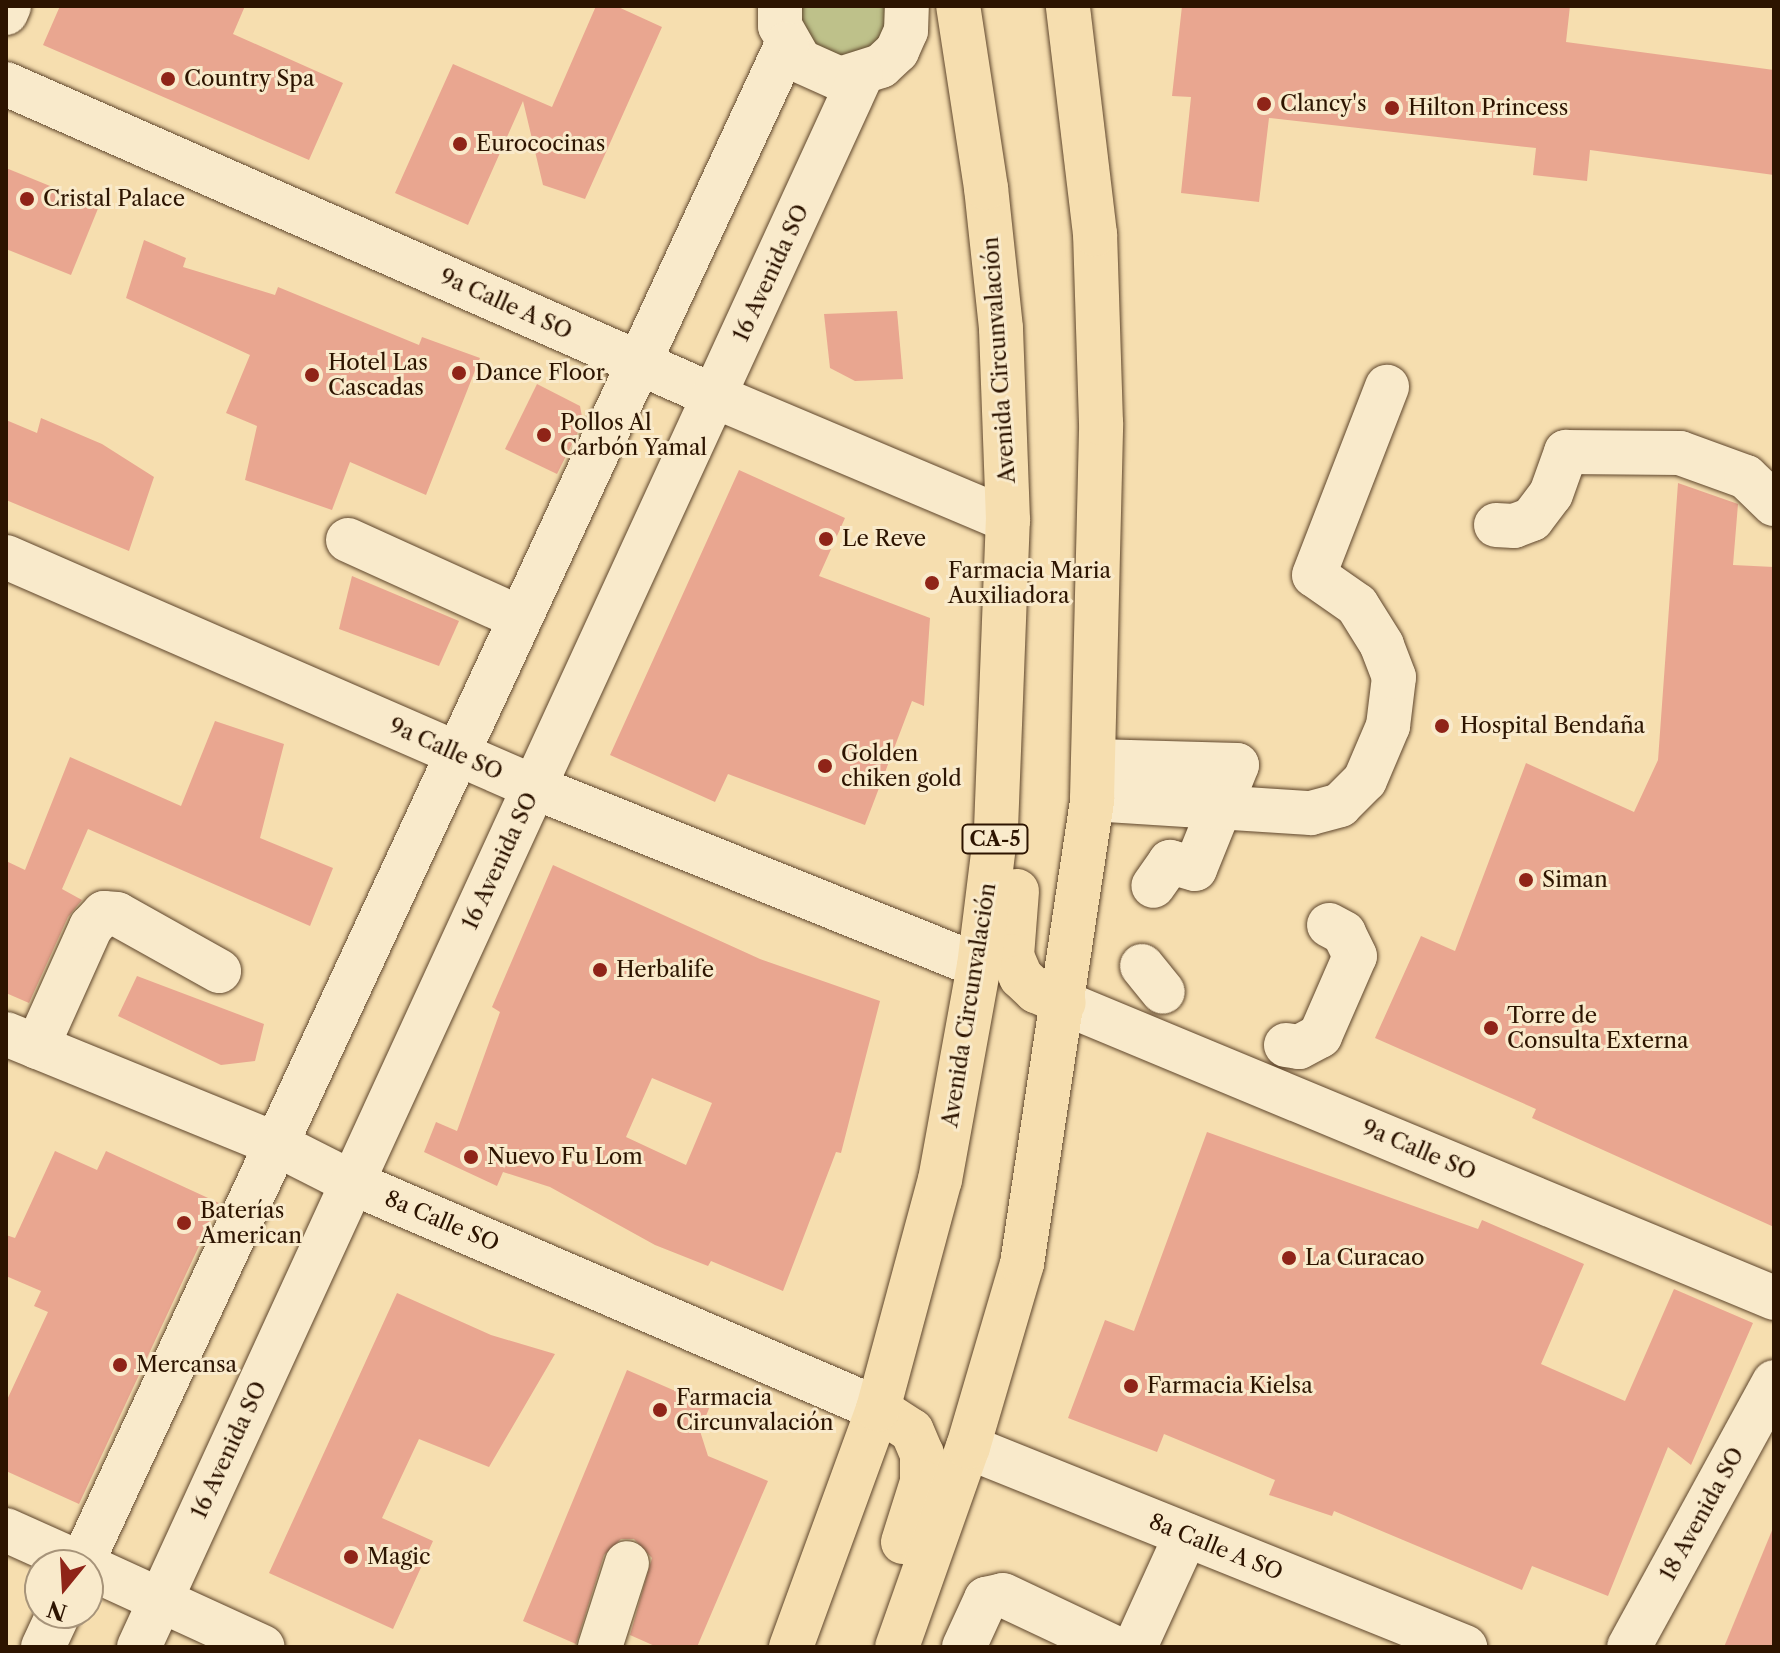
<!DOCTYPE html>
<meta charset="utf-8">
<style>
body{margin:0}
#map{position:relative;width:1780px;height:1653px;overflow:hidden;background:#f6deaf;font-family:"Libre Caslon Text",serif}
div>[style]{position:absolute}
.green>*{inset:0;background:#bec18a}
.building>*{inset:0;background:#e9a690}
.roads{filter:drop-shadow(0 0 2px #5f462c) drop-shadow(0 0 2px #5f462c)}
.minor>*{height:44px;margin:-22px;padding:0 22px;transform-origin:22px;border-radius:22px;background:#f9eacb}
.highway>*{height:44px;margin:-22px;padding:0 22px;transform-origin:22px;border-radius:22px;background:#f6deaf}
.dots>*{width:22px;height:22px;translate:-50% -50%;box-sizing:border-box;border:4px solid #f9eacb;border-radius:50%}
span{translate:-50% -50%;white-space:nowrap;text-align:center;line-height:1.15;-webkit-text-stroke:6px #f9eacb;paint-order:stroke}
.shield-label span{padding:2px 6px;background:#f9eacb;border:2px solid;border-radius:6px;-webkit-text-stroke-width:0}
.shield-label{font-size:20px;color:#2d1400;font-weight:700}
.poi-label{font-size:22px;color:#2d1400}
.left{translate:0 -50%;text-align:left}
.street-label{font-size:22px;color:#2d1400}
.frame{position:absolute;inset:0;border:8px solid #2d1400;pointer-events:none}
.north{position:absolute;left:24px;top:1549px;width:80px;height:80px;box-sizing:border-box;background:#f9eacb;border:2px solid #a7947a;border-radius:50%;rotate:198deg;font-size:22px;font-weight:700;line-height:32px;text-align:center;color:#2d1400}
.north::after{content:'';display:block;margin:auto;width:28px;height:36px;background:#8f2418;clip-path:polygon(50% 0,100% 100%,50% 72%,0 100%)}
</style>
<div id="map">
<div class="green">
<i style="clip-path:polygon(796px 6px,889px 6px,890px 18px,877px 46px,849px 60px,807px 44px)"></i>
</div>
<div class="building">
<i style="clip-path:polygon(60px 6px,245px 6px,233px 34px,343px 83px,309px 160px,43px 45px)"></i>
<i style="clip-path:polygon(596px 6px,616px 6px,662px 27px,585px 199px,543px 185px,523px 101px,468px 225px,395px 193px,453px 64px,552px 107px)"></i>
<i style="clip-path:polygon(1182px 6px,1570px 6px,1566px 42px,1774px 70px,1774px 175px,1590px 150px,1587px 181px,1533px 175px,1536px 148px,1269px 118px,1259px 202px,1181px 193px,1191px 97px,1172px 96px)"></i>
<i style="clip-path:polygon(6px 168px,99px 206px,71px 275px,6px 249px)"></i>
<i style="clip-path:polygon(144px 240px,186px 258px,183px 267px,275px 295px,278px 287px,419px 345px,422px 337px,480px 358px,426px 495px,350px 462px,332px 510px,245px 480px,257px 426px,226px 413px,250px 355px,126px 298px)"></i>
<i style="clip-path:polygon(897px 311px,903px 379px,855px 381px,830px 368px,824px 314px)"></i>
<i style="clip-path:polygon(537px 384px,580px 406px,583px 422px,557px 474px,505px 449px)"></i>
<i style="clip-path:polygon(41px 418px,102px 444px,154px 477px,129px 551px,6px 500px,6px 420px,37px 433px)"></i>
<i style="clip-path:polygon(739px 470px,845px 518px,819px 576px,930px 618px,924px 706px,912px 701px,865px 825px,728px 774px,715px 802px,610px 755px)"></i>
<i style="clip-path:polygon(1678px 483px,1738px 504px,1733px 565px,1774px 567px,1774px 1227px,1532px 1118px,1536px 1109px,1375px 1038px,1421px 936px,1455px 951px,1526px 763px,1634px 812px,1658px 760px)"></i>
<i style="clip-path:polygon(352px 576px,459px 621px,439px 666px,339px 629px)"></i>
<i style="clip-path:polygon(215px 721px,284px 744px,260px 838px,333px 868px,310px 926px,88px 829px,62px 889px,82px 900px,68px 917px,29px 1003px,6px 993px,6px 861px,25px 870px,70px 757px,181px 806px)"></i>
<i style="clip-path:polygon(evenodd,553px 865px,760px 959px,880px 1001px,841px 1153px,836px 1152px,783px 1291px,711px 1261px,708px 1266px,655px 1245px,550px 1187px,503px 1172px,497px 1186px,424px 1152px,436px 1122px,457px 1131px,500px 1012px,492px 1007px,553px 865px,652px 1078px,712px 1103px,686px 1165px,626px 1137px,652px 1078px)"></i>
<i style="clip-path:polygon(137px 976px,264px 1024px,255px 1061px,221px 1065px,118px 1016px)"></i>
<i style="clip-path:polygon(1207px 1132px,1478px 1229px,1482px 1220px,1584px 1264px,1541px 1364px,1625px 1401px,1674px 1289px,1753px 1323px,1691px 1465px,1668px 1447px,1608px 1596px,1532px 1566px,1522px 1590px,1334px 1511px,1332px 1516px,1269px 1495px,1275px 1480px,1164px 1434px,1157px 1452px,1068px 1418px,1105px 1320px,1134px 1331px)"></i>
<i style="clip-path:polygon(55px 1151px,97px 1170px,106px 1151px,219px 1203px,79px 1504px,6px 1471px,6px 1402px,48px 1312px,34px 1306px,41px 1291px,6px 1276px,6px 1235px,15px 1238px)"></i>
<i style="clip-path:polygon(397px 1293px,491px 1335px,555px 1354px,489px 1467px,419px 1439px,382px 1518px,433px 1541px,393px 1629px,269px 1573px)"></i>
<i style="clip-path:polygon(627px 1370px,710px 1406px,700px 1431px,708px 1456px,768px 1481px,697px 1647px,657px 1647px,630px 1635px,652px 1558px,634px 1539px,621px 1539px,604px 1555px,576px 1644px,523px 1621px)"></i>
<i style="clip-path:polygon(1773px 1528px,1774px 1647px,1724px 1647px)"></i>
</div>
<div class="roads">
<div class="minor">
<i style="left:780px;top:6px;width:20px;rotate:90deg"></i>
<i style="left:780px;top:26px;width:40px;rotate:60.3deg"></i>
<i style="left:800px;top:61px;width:44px;rotate:24.2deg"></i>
<i style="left:840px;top:79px;width:43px;rotate:-17.6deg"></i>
<i style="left:881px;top:66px;width:22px;rotate:-43deg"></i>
<i style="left:897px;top:51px;width:22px;rotate:-66deg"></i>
<i style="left:906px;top:31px;width:25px;rotate:-88deg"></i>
<i style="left:6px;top:13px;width:8px;rotate:-67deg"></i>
<i style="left:6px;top:84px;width:774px;rotate:23.78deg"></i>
<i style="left:714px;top:396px;width:319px;rotate:22.9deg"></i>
<i style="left:1496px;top:525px;width:18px;rotate:3deg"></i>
<i style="left:1514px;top:526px;width:19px;rotate:-21deg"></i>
<i style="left:1532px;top:519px;width:31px;rotate:-53deg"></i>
<i style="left:1551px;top:494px;width:45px;rotate:-70.3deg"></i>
<i style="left:1566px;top:452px;width:114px;rotate:0.5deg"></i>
<i style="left:1680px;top:453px;width:70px;rotate:20deg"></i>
<i style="left:1746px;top:477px;width:39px;rotate:44deg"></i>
<i style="left:348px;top:540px;width:189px;rotate:24.4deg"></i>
<i style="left:6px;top:557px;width:576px;rotate:23.54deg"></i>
<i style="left:534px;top:787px;width:480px;rotate:21.9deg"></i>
<i style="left:1094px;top:761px;width:143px;rotate:1.6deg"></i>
<i style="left:1237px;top:765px;width:112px;rotate:112deg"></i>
<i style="left:1195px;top:869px;width:26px;rotate:-164deg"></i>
<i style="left:1170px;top:862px;width:29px;rotate:125deg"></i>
<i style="left:1092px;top:799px;width:219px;rotate:3.7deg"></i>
<i style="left:1311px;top:813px;width:30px;rotate:-15deg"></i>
<i style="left:1340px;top:805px;width:35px;rotate:-45deg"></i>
<i style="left:1365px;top:780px;width:59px;rotate:-66.9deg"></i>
<i style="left:1388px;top:726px;width:49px;rotate:-83deg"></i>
<i style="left:1394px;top:677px;width:34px;rotate:-111deg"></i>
<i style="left:1382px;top:645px;width:47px;rotate:-122deg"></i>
<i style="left:1357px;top:605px;width:52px;rotate:-145.1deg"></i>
<i style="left:1314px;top:575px;width:202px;rotate:-68.8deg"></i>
<i style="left:1142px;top:966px;width:33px;rotate:51deg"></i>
<i style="left:1064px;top:1003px;width:769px;rotate:22.56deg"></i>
<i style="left:6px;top:1034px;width:292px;rotate:22.2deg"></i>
<i style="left:276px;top:1144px;width:86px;rotate:26.9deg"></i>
<i style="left:353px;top:1183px;width:572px;rotate:23.29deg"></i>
<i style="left:1286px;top:1045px;width:13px;rotate:9deg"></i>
<i style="left:1299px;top:1047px;width:24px;rotate:-28deg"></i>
<i style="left:1320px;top:1036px;width:87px;rotate:-66.4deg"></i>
<i style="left:1355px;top:956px;width:25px;rotate:-116deg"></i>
<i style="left:1344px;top:933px;width:17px;rotate:-152deg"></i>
<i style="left:37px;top:1047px;width:132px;rotate:-65.8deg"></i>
<i style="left:91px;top:927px;width:19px;rotate:-47deg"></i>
<i style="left:104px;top:913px;width:13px;rotate:4deg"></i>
<i style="left:117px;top:914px;width:117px;rotate:29.2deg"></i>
<i style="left:968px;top:1447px;width:536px;rotate:21.92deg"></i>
<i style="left:6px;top:1530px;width:85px;rotate:24.2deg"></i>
<i style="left:81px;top:1565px;width:1677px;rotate:-65.1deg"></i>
<i style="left:88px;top:1567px;width:192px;rotate:24.6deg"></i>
<i style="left:43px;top:1647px;width:38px;rotate:-65deg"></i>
<i style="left:139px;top:1647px;width:1729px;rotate:-65.32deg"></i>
<i style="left:600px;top:1647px;width:88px;rotate:-72.2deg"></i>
<i style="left:964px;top:1647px;width:53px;rotate:-65.4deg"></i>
<i style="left:986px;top:1599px;width:17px;rotate:-13deg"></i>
<i style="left:1003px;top:1595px;width:122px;rotate:25.3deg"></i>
<i style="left:1135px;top:1647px;width:123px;rotate:-65.5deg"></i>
<i style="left:1629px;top:1647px;width:302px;rotate:-61.3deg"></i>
</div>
<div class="highway">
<i style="left:1017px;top:891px;width:65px;rotate:94.4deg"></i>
<i style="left:1012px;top:956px;width:23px;rotate:67deg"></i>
<i style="left:1021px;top:977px;width:21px;rotate:43deg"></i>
<i style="left:1036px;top:991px;width:30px;rotate:23deg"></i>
<i style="left:878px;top:1409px;width:40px;rotate:32.9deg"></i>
<i style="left:912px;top:1431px;width:25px;rotate:67deg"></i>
<i style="left:922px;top:1454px;width:28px;rotate:90deg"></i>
<i style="left:922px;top:1482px;width:63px;rotate:107.6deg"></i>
<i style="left:791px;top:1647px;width:253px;rotate:-69.9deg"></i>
<i style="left:878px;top:1409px;width:237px;rotate:-74.9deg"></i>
<i style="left:940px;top:1180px;width:218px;rotate:-79.7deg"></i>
<i style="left:979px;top:966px;width:138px;rotate:-82.9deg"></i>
<i style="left:996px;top:829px;width:309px;rotate:-87.8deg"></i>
<i style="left:1008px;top:520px;width:192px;rotate:-92.1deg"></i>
<i style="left:1001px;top:328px;width:141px;rotate:-96.1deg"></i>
<i style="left:986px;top:188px;width:184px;rotate:-98.7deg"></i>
<i style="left:897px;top:1647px;width:212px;rotate:-70.5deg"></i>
<i style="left:968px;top:1447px;width:191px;rotate:-73.6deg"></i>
<i style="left:1022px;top:1264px;width:470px;rotate:-81.4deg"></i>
<i style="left:1092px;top:799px;width:376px;rotate:-88.6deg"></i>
<i style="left:1101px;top:423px;width:189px;rotate:-91.8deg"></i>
<i style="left:1095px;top:234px;width:230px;rotate:-96.8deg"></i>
</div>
</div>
<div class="dots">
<i style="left:168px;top:79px;background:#8f2418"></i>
<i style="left:1264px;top:104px;background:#8f2418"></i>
<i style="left:1392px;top:108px;background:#8f2418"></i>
<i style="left:460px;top:144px;background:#8f2418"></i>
<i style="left:27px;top:199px;background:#8f2418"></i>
<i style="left:459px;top:373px;background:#8f2418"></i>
<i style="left:312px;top:375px;background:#8f2418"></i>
<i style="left:544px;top:435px;background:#8f2418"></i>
<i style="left:826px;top:539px;background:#8f2418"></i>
<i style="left:932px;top:583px;background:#8f2418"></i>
<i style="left:1442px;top:726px;background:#8f2418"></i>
<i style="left:825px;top:766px;background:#8f2418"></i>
<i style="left:1526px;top:880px;background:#8f2418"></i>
<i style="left:600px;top:970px;background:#8f2418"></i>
<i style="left:1491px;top:1028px;background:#8f2418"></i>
<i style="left:471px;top:1157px;background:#8f2418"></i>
<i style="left:184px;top:1223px;background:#8f2418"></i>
<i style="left:1289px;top:1258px;background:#8f2418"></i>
<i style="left:120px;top:1365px;background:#8f2418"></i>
<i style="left:1131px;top:1386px;background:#8f2418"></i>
<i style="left:660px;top:1410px;background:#8f2418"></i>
<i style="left:351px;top:1557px;background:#8f2418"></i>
</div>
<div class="shield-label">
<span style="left:995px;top:839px">CA-5</span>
</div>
<div class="poi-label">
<span class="left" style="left:184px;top:79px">Country Spa</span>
<span class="left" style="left:1280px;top:104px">Clancy's</span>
<span class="left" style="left:1408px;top:108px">Hilton Princess</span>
<span class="left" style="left:476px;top:144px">Eurococinas</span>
<span class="left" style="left:43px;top:199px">Cristal Palace</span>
<span class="left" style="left:328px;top:375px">Hotel Las<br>Cascadas</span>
<span class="left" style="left:475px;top:373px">Dance Floor</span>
<span class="left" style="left:560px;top:435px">Pollos Al<br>Carbón Yamal</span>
<span class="left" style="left:842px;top:539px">Le Reve</span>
<span class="left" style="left:948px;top:583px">Farmacia Maria<br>Auxiliadora</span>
<span class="left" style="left:1460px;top:726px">Hospital Bendaña</span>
<span class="left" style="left:841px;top:766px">Golden<br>chiken gold</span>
<span class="left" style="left:1542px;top:880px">Siman</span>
<span class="left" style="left:616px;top:970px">Herbalife</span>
<span class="left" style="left:1507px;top:1028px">Torre de<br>Consulta Externa</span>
<span class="left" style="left:487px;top:1157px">Nuevo Fu Lom</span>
<span class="left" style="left:200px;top:1223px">Baterías<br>American</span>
<span class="left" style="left:1305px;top:1258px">La Curacao</span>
<span class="left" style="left:136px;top:1365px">Mercansa</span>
<span class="left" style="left:1147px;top:1386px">Farmacia Kielsa</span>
<span class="left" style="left:676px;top:1410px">Farmacia<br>Circunvalación</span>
<span class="left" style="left:367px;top:1557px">Magic</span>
</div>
<div class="street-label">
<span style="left:771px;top:273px;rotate:-65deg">16 Avenida SO</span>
<span style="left:506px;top:304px;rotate:24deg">9a Calle A SO</span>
<span style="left:999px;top:360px;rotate:-94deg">Avenida Circunvalación</span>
<span style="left:446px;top:749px;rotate:24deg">9a Calle SO</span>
<span style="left:500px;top:861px;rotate:-65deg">16 Avenida SO</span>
<span style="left:969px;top:1005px;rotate:-81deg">Avenida Circunvalación</span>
<span style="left:1419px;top:1150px;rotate:23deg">9a Calle SO</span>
<span style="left:442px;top:1221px;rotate:23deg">8a Calle SO</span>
<span style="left:229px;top:1450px;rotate:-65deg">16 Avenida SO</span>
<span style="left:1702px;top:1514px;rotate:-61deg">18 Avenida SO</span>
<span style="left:1216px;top:1547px;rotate:22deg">8a Calle A SO</span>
</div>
<div class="frame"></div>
<div class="north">N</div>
</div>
